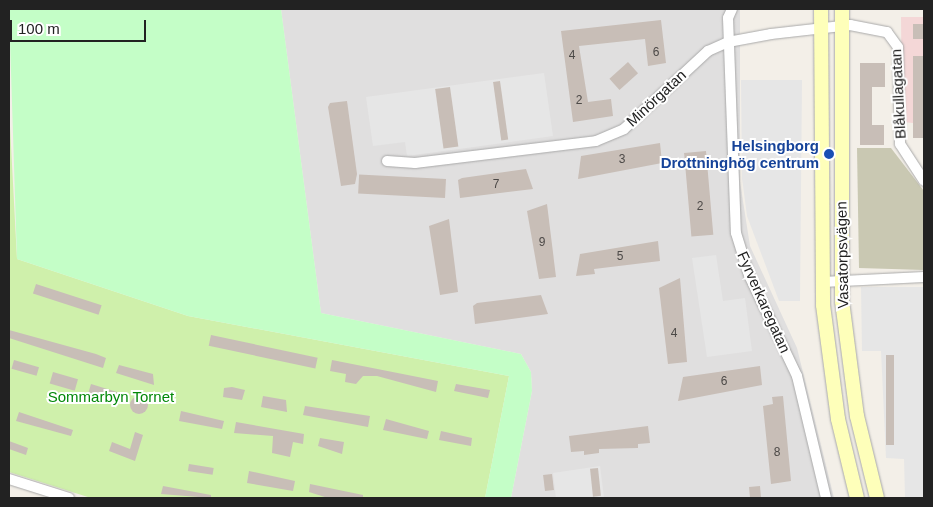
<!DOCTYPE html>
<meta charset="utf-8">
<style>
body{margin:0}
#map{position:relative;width:933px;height:507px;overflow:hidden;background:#f3efe8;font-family:Arial,sans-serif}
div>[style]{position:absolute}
.residential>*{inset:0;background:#e0dfdf}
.commercial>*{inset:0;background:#f4d7d7}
.construction>*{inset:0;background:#c9c8b2}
.grass>*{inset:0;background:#cff0ab}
.park>*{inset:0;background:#c4fec7}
.parking>*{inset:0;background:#e6e6e6}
.building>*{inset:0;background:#c8beb7;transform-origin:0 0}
.round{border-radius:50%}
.roads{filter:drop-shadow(0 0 1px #a9a9a9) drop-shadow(0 0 1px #a9a9a9)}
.minor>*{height:10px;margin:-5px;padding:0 5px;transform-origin:5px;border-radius:5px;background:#fff}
.secondary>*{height:14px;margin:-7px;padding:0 7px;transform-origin:7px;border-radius:7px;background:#feffba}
.dots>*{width:14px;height:14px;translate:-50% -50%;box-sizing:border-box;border:2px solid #fff;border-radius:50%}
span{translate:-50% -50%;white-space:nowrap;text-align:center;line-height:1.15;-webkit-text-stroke:4px #fff;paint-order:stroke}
.number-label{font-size:12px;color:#4c4947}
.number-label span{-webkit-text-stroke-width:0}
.street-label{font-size:15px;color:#222}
.transit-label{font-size:15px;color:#164399;font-weight:700}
.right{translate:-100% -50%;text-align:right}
.park-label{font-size:15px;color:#038809}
.frame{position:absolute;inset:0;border:10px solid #222;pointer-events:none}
.scale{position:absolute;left:10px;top:20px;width:136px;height:22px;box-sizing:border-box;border:2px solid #222;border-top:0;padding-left:6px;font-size:15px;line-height:18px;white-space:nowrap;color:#222;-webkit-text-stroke:4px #fff;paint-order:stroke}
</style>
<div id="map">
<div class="residential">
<i style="clip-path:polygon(281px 9px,740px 9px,740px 182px,750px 246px,797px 348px,834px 498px,511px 498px,532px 391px,531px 372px,521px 354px,321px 313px)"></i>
</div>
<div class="commercial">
<i style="clip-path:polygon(901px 17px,924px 17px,924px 138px,913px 138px,913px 123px,902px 122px)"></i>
</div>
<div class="construction">
<i style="clip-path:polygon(857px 148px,891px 148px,924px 191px,924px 270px,859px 268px)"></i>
</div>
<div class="grass">
<i style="clip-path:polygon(9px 107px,17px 259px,188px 316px,509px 376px,485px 498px,91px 498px,9px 472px)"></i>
</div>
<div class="park">
<i style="clip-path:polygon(9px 9px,281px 9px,321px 313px,521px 354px,531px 372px,532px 391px,511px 498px,485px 498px,509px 376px,188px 316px,17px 259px)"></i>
</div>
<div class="parking">
<i style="clip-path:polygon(544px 73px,553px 136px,407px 156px,405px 142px,373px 146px,366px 97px)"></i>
<i style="clip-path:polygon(741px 80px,802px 80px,800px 301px,779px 301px,747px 216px,742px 178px)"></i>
<i style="clip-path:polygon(716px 255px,723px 301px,745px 298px,752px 351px,707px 357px,692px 258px)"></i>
<i style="clip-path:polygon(861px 287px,924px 287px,924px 498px,905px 498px,904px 459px,886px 458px,881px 351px,862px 351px)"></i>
<i style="clip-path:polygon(600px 466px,604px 498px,556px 498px,553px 473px)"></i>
</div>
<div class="building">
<i style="clip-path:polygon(661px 20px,666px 63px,648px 66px,645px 39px,579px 46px,588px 102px,611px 99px,613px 116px,573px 122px,561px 31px)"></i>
<i style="left:913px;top:24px;width:11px;height:15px"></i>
<i style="left:913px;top:56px;width:11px;height:82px"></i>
<i style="left:628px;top:62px;width:15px;height:25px;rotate:48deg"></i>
<i style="clip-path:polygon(860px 63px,885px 63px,885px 87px,872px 87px,872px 125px,884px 125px,884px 145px,860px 145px)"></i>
<i style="left:500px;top:81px;width:59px;height:7px;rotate:82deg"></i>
<i style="left:450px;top:87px;width:60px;height:15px;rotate:82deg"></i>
<i style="clip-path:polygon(347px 101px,357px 174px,355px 184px,341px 186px,328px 107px,330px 103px)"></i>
<i style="clip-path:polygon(660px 143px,662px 163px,578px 179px,581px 156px)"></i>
<i style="left:706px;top:151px;width:84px;height:22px;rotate:85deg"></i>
<i style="clip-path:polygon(526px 169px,533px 189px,460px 198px,458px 180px,462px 178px)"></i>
<i style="left:446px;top:179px;width:19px;height:87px;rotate:93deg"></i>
<i style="clip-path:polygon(547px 204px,556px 277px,539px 279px,527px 211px)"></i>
<i style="clip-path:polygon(449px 219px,458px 292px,440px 295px,429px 226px)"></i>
<i style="clip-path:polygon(658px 241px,660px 261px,594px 269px,595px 274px,576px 276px,580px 254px)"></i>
<i style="clip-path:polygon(680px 278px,687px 362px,668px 364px,659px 288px)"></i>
<i style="left:36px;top:284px;width:69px;height:10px;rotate:18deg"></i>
<i style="clip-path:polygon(541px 295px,548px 314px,475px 324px,473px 306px,477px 303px)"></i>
<i style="clip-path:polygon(9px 330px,96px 354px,106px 358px,103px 368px,9px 338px)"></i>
<i style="left:211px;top:335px;width:109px;height:11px;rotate:12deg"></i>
<i style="left:886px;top:355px;width:8px;height:90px"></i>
<i style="left:14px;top:360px;width:26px;height:9px;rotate:16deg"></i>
<i style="clip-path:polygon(332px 360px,438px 381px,436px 392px,377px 376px,363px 376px,356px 384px,345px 382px,346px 374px,330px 371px)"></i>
<i style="clip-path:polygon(119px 365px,153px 374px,154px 385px,116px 373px)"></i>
<i style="clip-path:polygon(760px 366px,762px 385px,678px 401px,683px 377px)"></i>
<i style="left:53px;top:372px;width:26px;height:12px;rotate:16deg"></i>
<i style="clip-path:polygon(91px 384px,117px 392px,115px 400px,88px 394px)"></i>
<i style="clip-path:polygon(456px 384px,490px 390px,488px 398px,454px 391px)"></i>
<i style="clip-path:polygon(232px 387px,245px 390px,242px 400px,223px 397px,224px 388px)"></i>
<i style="clip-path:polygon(263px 396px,286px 400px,287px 412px,261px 407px)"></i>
<i style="clip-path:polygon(783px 396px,791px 481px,771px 484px,763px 406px,773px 404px,772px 397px)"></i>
<i class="round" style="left:130px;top:396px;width:18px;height:18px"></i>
<i style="clip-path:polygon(305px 406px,370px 416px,368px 427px,303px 415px)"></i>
<i style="clip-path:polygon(181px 411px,224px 421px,222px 429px,179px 421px)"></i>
<i style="clip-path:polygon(19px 412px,73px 430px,71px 436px,16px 421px)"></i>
<i style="clip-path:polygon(386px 419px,429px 431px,427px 439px,383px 430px)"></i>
<i style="clip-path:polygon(236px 422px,304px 434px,303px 444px,293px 442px,290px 457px,272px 453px,273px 436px,234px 433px)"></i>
<i style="clip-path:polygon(648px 426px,650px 443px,638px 444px,638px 448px,599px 449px,599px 453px,584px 455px,584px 451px,571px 452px,569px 436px)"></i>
<i style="clip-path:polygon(441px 431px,472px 438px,471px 446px,439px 440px)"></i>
<i style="clip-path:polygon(135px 432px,143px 435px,135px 461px,109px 451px,112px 442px,130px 449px)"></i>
<i style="clip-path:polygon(320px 438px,344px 442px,342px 454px,318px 446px)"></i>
<i style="clip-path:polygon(9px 441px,28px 448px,26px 455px,9px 449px)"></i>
<i style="left:189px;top:464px;width:25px;height:7px;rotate:9deg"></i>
<i style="left:598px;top:468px;width:28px;height:8px;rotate:84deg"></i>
<i style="clip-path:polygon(249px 471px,295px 481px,293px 491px,247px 483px)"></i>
<i style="left:552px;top:474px;width:16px;height:9px;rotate:83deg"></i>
<i style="clip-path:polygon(310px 484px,363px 495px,363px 498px,328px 498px,309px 492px)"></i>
<i style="clip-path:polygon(163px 486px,211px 495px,211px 498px,161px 494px)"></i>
<i style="left:760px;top:486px;width:12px;height:11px;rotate:85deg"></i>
</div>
<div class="roads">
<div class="minor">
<i style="left:732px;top:9px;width:10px;rotate:114deg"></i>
<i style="left:728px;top:18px;width:215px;rotate:87.9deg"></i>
<i style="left:736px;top:233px;width:44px;rotate:72.8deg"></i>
<i style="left:749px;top:275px;width:112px;rotate:64.6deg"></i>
<i style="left:797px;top:376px;width:125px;rotate:76.6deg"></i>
<i style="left:387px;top:161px;width:28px;rotate:4deg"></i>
<i style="left:415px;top:163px;width:182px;rotate:-6.9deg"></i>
<i style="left:596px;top:141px;width:30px;rotate:-23deg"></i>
<i style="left:624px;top:129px;width:115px;rotate:-42.9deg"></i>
<i style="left:708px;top:51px;width:22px;rotate:-24deg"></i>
<i style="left:728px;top:42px;width:44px;rotate:-10.5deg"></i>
<i style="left:771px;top:34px;width:80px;rotate:-6.5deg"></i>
<i style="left:850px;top:25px;width:38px;rotate:11deg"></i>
<i style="left:887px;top:32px;width:19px;rotate:54deg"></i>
<i style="left:898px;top:47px;width:97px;rotate:88.8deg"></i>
<i style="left:900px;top:144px;width:44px;rotate:57deg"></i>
<i style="left:822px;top:282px;width:102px;rotate:-2.8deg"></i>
<i style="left:9px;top:479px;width:63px;rotate:17.6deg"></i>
</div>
<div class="secondary">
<i style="left:821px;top:9px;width:296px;rotate:89.6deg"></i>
<i style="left:823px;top:305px;width:115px;rotate:82.5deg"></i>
<i style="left:838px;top:419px;width:81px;rotate:76.5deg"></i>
<i style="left:842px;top:9px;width:292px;rotate:90deg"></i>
<i style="left:842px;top:301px;width:116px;rotate:82.6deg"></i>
<i style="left:857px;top:416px;width:84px;rotate:76.3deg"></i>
</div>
</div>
<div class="dots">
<i style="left:829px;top:154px;background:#1a4fb4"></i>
</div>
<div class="number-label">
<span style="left:656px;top:53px">6</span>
<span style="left:572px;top:56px">4</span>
<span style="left:579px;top:101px">2</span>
<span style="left:622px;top:160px">3</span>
<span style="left:496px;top:185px">7</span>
<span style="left:700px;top:207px">2</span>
<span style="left:542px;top:243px">9</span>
<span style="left:620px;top:257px">5</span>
<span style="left:674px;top:334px">4</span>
<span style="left:724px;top:382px">6</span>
<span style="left:777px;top:453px">8</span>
</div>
<div class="street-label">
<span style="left:898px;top:94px;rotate:-93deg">Blåkullagatan</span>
<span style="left:656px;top:98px;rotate:-43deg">Minörgatan</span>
<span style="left:842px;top:255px;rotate:-91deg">Vasatorpsvägen</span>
<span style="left:764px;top:302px;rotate:66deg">Fyrverkaregatan</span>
</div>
<div class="transit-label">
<span class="right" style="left:819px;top:154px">Helsingborg<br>Drottninghög centrum</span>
</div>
<div class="park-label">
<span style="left:111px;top:397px">Sommarbyn Tornet</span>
</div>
<div class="frame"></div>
<div class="scale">100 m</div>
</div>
